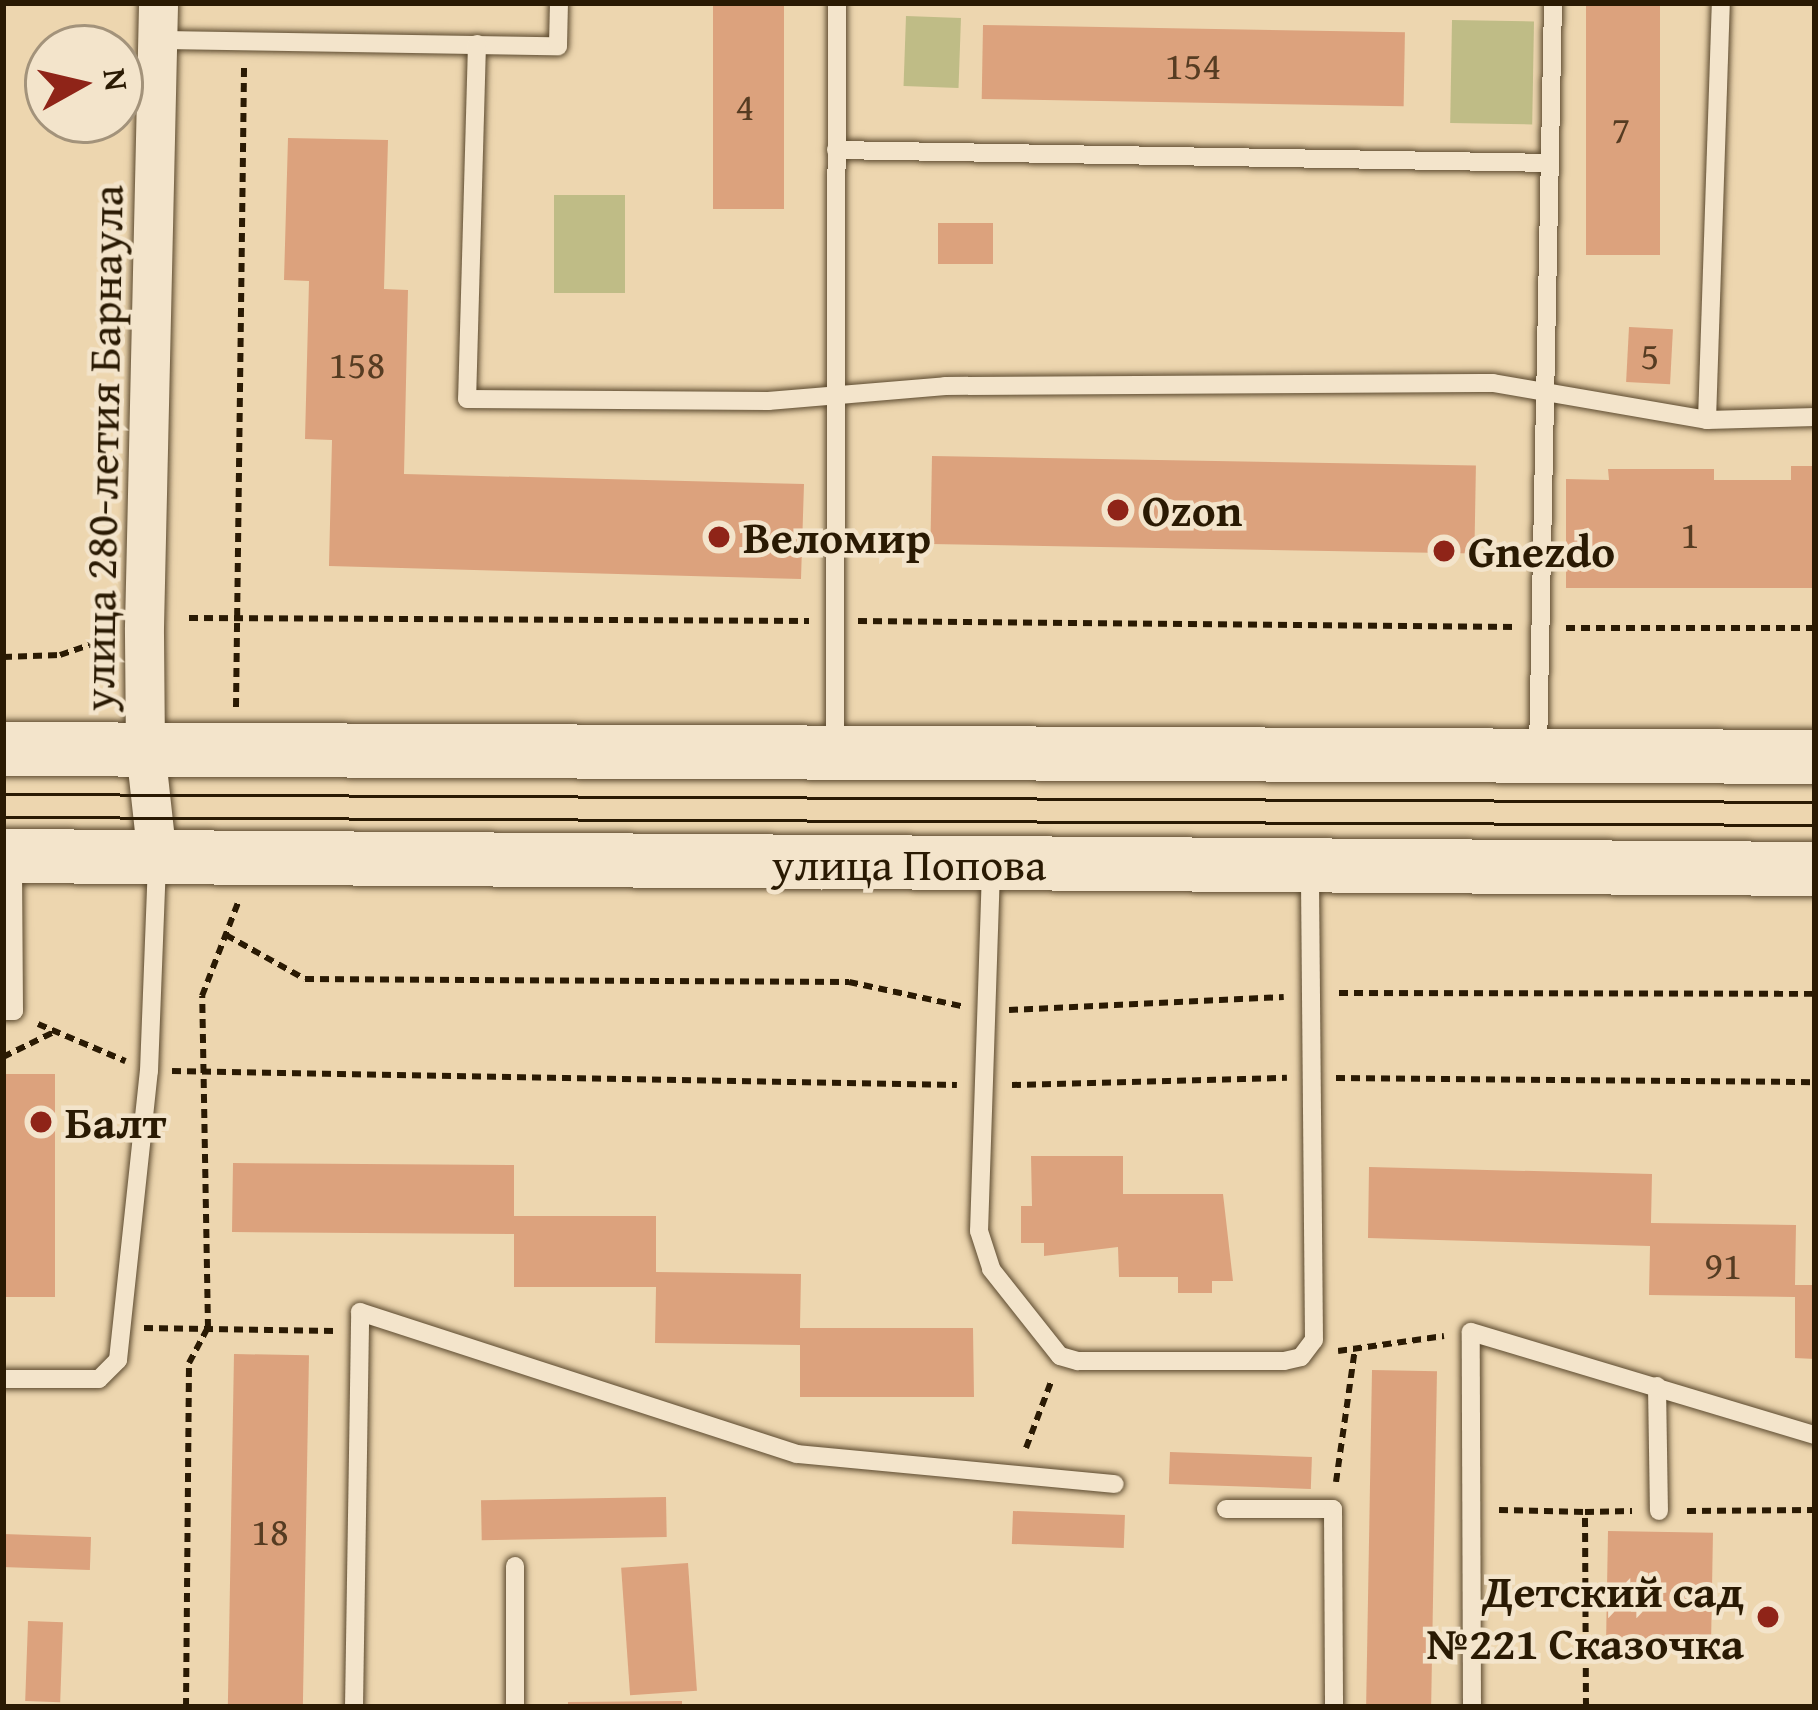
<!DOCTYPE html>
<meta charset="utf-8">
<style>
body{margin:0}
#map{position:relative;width:1818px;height:1710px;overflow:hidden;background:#edd6af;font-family:"Gentium Book Plus",serif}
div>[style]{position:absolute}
.green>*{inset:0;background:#bfbc86;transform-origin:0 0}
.building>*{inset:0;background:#dca27d;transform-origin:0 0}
.path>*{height:6px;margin-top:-3px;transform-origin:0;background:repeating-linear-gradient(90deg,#2a1a03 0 9px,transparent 0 15px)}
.roads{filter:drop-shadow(0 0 3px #5b492e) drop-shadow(0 0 3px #5b492e)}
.lane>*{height:18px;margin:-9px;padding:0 9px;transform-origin:9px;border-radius:9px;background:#f3e4cb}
.street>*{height:39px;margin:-19.5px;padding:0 19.5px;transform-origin:19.5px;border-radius:19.5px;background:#f3e4cb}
.secondary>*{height:54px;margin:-27px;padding:0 27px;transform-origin:27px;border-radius:27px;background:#f3e4cb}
.tram>*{height:3px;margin:-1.5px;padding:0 1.5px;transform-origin:1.5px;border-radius:1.5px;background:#2a1a03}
.dots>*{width:33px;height:33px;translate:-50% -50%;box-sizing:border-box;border:6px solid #f3e4cb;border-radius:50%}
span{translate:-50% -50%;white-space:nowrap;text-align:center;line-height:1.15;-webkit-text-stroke:9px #f3e4cb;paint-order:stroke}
.number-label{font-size:39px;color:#563c22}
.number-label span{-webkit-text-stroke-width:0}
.street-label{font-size:45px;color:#2a1a03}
.poi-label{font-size:45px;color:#2a1a03;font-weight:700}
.left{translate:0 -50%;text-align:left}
.right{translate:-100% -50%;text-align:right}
.frame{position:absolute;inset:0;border:6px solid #2a1a03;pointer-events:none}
.north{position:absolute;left:24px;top:24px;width:120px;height:120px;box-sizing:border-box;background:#f3e4cb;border:3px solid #a3937b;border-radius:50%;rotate:82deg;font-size:33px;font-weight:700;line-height:48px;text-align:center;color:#2a1a03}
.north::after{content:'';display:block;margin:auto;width:42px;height:54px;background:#8f2418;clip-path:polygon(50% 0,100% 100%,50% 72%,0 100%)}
</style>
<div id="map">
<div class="green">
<i style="left:906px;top:16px;width:55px;height:70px;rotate:2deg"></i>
<i style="left:1452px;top:20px;width:82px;height:103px;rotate:1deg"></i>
<i style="left:554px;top:195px;width:71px;height:98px"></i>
</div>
<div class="building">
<i style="left:713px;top:3px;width:71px;height:206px"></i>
<i style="left:1586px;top:3px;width:74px;height:252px"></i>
<i style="left:983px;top:25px;width:422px;height:74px;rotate:1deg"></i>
<i style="clip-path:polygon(288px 138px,388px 140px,384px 289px,408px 290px,404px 474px,804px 484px,801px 579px,329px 566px,332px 440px,305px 439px,309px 281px,284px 280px)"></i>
<i style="left:938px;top:223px;width:55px;height:41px"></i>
<i style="left:1629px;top:327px;width:44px;height:55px;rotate:3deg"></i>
<i style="left:932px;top:456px;width:544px;height:88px;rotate:1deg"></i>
<i style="clip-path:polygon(1791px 466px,1815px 466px,1815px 588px,1566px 588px,1566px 479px,1609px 480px,1608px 469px,1714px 469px,1714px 480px,1791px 480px)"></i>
<i style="left:55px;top:1074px;width:223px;height:52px;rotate:90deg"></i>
<i style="clip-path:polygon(1031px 1156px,1123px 1156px,1123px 1194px,1223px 1194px,1233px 1281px,1212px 1281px,1212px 1293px,1178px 1293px,1178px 1277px,1119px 1277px,1118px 1247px,1044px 1256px,1044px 1243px,1021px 1243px,1021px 1206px,1032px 1206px)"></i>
<i style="clip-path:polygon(233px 1163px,514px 1165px,514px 1216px,656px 1216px,656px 1272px,801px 1274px,800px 1328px,973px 1328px,974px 1397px,800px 1397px,800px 1345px,655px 1343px,656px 1287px,514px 1287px,514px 1234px,232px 1232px)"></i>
<i style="clip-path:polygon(1369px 1167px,1652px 1174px,1651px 1223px,1796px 1225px,1795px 1285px,1815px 1285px,1815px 1359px,1795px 1358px,1795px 1297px,1649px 1295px,1650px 1246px,1368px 1238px)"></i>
<i style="left:234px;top:1354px;width:75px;height:353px;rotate:1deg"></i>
<i style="left:1372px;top:1370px;width:65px;height:337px;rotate:1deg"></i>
<i style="left:1170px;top:1452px;width:142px;height:32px;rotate:2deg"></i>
<i style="left:666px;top:1497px;width:40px;height:185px;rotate:89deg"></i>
<i style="left:1013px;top:1511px;width:112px;height:33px;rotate:2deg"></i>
<i style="left:1608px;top:1531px;width:105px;height:107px;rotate:1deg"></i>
<i style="left:91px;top:1537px;width:33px;height:88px;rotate:92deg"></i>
<i style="left:688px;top:1563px;width:128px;height:67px;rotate:86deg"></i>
<i style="left:28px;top:1621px;width:35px;height:80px;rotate:2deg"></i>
<i style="clip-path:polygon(682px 1701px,682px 1707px,568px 1707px,568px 1702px)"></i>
</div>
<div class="path">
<i style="left:189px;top:618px;width:620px;rotate:0.28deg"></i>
<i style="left:858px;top:621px;width:659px;rotate:0.52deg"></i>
<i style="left:1566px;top:628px;width:249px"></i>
<i style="left:3px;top:657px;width:57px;rotate:-2deg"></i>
<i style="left:60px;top:655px;width:50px;rotate:-18.8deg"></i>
<i style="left:236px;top:707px;width:640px;rotate:-89.28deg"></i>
<i style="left:226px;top:935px;width:90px;rotate:29.1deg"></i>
<i style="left:305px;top:979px;width:544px;rotate:0.32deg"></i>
<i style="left:849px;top:982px;width:115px;rotate:12.1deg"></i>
<i style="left:1339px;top:993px;width:476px;rotate:0.1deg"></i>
<i style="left:1009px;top:1010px;width:275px;rotate:-2.7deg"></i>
<i style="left:38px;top:1024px;width:95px;rotate:23deg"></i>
<i style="left:3px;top:1057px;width:57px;rotate:-26.1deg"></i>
<i style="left:172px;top:1071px;width:785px;rotate:1.02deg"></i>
<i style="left:1336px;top:1078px;width:479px;rotate:0.5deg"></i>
<i style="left:1012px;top:1085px;width:275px;rotate:-1.5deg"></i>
<i style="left:144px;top:1328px;width:191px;rotate:0.9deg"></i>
<i style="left:1338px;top:1351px;width:107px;rotate:-8.1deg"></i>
<i style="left:1026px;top:1448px;width:71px;rotate:-69.3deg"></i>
<i style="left:1336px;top:1482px;width:135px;rotate:-81.9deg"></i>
<i style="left:1499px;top:1510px;width:86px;rotate:1.3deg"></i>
<i style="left:1687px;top:1511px;width:128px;rotate:-0.4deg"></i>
<i style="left:186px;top:1707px;width:344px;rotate:-89.5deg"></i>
<i style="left:189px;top:1363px;width:40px;rotate:-62deg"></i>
<i style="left:208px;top:1328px;width:332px;rotate:-91deg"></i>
<i style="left:202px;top:996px;width:103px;rotate:-68.9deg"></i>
<i style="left:1586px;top:1707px;width:195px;rotate:-90.3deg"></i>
<i style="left:1585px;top:1512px;width:47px;rotate:-1.2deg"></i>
</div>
<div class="roads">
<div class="lane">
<i style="left:158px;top:40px;width:400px;rotate:0.9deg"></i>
<i style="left:558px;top:46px;width:43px;rotate:-88.7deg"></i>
<i style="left:477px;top:44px;width:355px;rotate:91.6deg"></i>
<i style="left:467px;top:399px;width:301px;rotate:0.4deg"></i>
<i style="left:768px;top:401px;width:178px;rotate:-4.8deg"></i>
<i style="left:945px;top:386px;width:548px;rotate:-0.31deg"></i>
<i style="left:1493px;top:383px;width:217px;rotate:9.8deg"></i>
<i style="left:1707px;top:420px;width:108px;rotate:-1.6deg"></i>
<i style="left:836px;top:150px;width:714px;rotate:1.04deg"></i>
<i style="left:1707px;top:420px;width:417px;rotate:-88.1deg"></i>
<i style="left:835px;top:748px;width:745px;rotate:-89.85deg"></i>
<i style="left:1538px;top:750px;width:747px;rotate:-88.85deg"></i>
<i style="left:991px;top:870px;width:361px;rotate:91.9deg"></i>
<i style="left:979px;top:1231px;width:40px;rotate:72deg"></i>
<i style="left:991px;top:1269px;width:111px;rotate:51.6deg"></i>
<i style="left:1060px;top:1356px;width:19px;rotate:16deg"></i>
<i style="left:1078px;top:1361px;width:206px"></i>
<i style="left:1284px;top:1361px;width:17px;rotate:-13deg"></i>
<i style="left:1301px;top:1357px;width:21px;rotate:-53deg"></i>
<i style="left:1314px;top:1340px;width:467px;rotate:-90.5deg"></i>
<i style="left:3px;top:1011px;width:11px"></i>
<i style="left:14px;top:1011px;width:150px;rotate:-90.4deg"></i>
<i style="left:3px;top:1379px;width:96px"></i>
<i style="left:99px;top:1379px;width:27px;rotate:-45deg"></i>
<i style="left:118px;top:1360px;width:291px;rotate:-83.9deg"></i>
<i style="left:149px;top:1071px;width:209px;rotate:-87.8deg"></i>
<i style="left:1657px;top:1386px;width:125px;rotate:89.1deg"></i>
<i style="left:1226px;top:1509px;width:107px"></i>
<i style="left:1333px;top:1509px;width:198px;rotate:89.7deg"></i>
<i style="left:515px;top:1566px;width:141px;rotate:90deg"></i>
<i style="left:354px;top:1707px;width:395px;rotate:-89.1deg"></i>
<i style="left:360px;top:1312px;width:459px;rotate:18deg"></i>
<i style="left:797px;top:1454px;width:319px;rotate:5.4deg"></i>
<i style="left:1472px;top:1707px;width:375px;rotate:-90.2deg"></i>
<i style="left:1471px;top:1332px;width:359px;rotate:16.7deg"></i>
</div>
<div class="street">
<i style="left:157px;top:858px;width:109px;rotate:-96.3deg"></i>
<i style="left:145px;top:750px;width:123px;rotate:-90.5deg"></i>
<i style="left:144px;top:627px;width:624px;rotate:-88.71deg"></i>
</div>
<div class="secondary">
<i style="left:3px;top:749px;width:1812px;rotate:0.25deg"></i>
<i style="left:3px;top:856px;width:1812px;rotate:0.41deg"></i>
</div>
</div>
<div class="tram">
<i style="left:3px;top:794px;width:1812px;rotate:0.25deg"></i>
<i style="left:3px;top:817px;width:1812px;rotate:0.25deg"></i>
</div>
<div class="dots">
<i style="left:1118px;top:510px;background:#8f2418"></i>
<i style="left:719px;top:537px;background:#8f2418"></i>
<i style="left:1444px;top:551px;background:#8f2418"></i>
<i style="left:41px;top:1122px;background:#8f2418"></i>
<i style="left:1768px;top:1617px;background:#8f2418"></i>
</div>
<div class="number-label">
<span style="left:1193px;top:65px">154</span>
<span style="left:745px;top:106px">4</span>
<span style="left:1621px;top:129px">7</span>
<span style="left:1650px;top:355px">5</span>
<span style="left:357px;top:364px">158</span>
<span style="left:1690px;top:534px">1</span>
<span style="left:1723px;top:1265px">91</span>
<span style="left:270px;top:1531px">18</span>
</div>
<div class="street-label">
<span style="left:102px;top:448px;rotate:-89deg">улица 280-летия Барнаула</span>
<span style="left:909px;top:864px">улица Попова</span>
</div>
<div class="poi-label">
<span class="left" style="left:1142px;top:510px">Ozon</span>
<span class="left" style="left:743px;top:537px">Веломир</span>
<span class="left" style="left:1468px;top:551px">Gnezdo</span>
<span class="left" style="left:65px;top:1122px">Балт</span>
<span class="right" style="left:1744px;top:1617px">Детский сад<br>№221 Сказочка</span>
</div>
<div class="frame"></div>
<div class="north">N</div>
</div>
